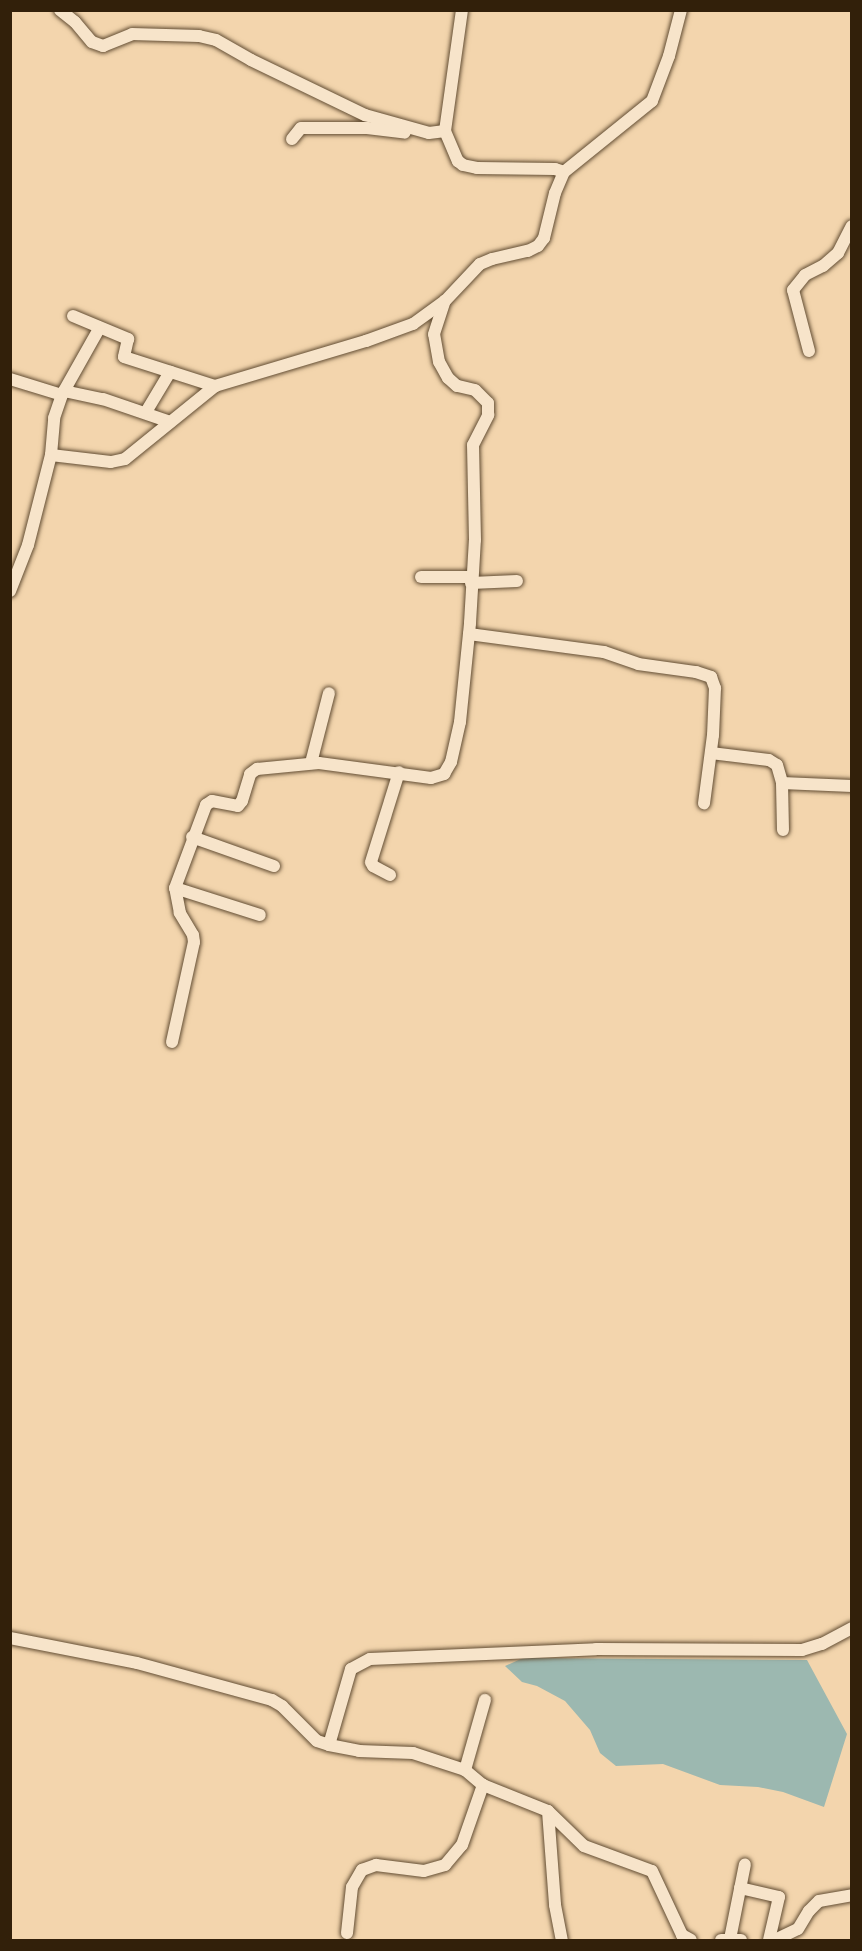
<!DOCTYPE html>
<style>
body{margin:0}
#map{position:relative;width:862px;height:1951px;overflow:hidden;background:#f3d5ad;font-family:Alegreya,serif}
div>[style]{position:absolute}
.water>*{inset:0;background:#9cb8b0}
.roads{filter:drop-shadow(0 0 2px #624d33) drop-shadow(0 0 2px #624d33)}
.minor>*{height:12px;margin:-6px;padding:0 6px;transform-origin:6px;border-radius:6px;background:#f7e4ca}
span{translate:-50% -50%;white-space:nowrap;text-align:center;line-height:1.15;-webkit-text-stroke:4.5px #f7e4ca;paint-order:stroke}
.frame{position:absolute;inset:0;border:12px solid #32200a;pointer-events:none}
</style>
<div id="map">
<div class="water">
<i style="clip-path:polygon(523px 1658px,807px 1660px,847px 1734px,824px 1807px,783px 1792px,758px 1787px,720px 1785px,663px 1764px,616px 1766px,600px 1753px,590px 1730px,565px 1701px,537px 1686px,522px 1682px,505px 1666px)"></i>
</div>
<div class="roads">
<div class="minor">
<i style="left:60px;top:10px;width:19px;rotate:39deg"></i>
<i style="left:75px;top:22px;width:26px;rotate:50deg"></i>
<i style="left:92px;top:42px;width:12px;rotate:20deg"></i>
<i style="left:103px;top:46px;width:31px;rotate:-22deg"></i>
<i style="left:132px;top:34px;width:67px;rotate:1.7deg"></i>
<i style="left:199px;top:36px;width:17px;rotate:13deg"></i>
<i style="left:216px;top:40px;width:40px;rotate:29.7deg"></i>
<i style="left:251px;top:60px;width:127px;rotate:25.8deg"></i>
<i style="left:365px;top:115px;width:66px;rotate:15.7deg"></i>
<i style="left:429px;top:133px;width:16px;rotate:-7deg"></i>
<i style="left:445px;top:131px;width:33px;rotate:67deg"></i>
<i style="left:458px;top:161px;width:6px;rotate:39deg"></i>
<i style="left:463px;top:165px;width:14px;rotate:12deg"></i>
<i style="left:477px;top:168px;width:78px;rotate:0.7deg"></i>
<i style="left:555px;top:169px;width:9px;rotate:18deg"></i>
<i style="left:445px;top:131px;width:122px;rotate:-82deg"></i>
<i style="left:292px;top:139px;width:14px;rotate:-51deg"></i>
<i style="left:301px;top:128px;width:66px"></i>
<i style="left:367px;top:128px;width:38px;rotate:7deg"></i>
<i style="left:73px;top:316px;width:60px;rotate:22.7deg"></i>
<i style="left:128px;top:339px;width:18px;rotate:103deg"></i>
<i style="left:124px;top:357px;width:96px;rotate:17.7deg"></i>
<i style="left:809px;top:351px;width:63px;rotate:-104.7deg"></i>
<i style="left:793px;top:290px;width:19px;rotate:-51deg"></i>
<i style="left:805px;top:275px;width:20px;rotate:-27deg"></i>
<i style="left:823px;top:266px;width:20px;rotate:-41deg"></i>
<i style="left:838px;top:253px;width:30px;rotate:-63deg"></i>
<i style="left:10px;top:379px;width:54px;rotate:17.1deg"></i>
<i style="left:62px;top:395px;width:4px;rotate:-63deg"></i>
<i style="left:64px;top:391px;width:40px;rotate:12deg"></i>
<i style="left:103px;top:399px;width:71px;rotate:18.9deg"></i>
<i style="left:64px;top:391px;width:71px;rotate:-60.6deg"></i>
<i style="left:146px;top:412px;width:47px;rotate:-59deg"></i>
<i style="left:51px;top:455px;width:60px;rotate:6.7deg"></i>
<i style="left:111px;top:462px;width:14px;rotate:-12deg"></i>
<i style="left:125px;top:459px;width:116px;rotate:-39deg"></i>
<i style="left:215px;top:386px;width:158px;rotate:-16.6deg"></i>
<i style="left:366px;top:341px;width:50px;rotate:-19.9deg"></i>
<i style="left:413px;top:324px;width:39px;rotate:-36deg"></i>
<i style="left:445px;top:301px;width:51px;rotate:-46.6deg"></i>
<i style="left:480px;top:264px;width:13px;rotate:-23deg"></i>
<i style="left:492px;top:259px;width:37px;rotate:-13deg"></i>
<i style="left:528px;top:251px;width:11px;rotate:-27deg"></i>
<i style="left:538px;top:246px;width:10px;rotate:-53deg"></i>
<i style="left:544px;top:238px;width:46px;rotate:-76.3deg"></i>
<i style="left:555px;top:193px;width:23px;rotate:-67deg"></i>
<i style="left:564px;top:172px;width:113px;rotate:-38.9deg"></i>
<i style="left:652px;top:101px;width:48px;rotate:-69.3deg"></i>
<i style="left:669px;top:56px;width:48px;rotate:-75.4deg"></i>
<i style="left:421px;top:577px;width:50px"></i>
<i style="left:471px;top:583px;width:46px;rotate:-2.5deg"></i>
<i style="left:10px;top:591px;width:49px;rotate:-68.6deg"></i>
<i style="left:28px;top:545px;width:93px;rotate:-75.7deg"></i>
<i style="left:51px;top:455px;width:37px;rotate:-85deg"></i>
<i style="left:54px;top:418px;width:24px;rotate:-71deg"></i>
<i style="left:469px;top:634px;width:136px;rotate:7.6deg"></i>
<i style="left:604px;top:652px;width:36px;rotate:19deg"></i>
<i style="left:638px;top:664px;width:59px;rotate:7.9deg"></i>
<i style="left:696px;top:672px;width:16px;rotate:18deg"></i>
<i style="left:711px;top:677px;width:12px;rotate:70deg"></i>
<i style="left:715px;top:688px;width:47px;rotate:92.4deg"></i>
<i style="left:713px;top:735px;width:69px;rotate:97.5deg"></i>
<i style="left:711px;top:753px;width:58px;rotate:6.9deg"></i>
<i style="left:769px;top:760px;width:9px;rotate:32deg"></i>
<i style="left:777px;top:765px;width:19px;rotate:74deg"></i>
<i style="left:782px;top:783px;width:47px;rotate:88.8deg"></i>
<i style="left:311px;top:763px;width:72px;rotate:-75.6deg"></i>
<i style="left:782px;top:783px;width:70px;rotate:2.5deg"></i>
<i style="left:192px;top:837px;width:87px;rotate:19.5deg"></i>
<i style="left:390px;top:875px;width:19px;rotate:-152deg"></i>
<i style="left:373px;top:866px;width:4px;rotate:-117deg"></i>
<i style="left:371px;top:862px;width:94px;rotate:-72.7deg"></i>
<i style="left:175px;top:888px;width:89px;rotate:17.6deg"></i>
<i style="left:172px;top:1042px;width:102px;rotate:-77.6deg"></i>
<i style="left:194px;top:942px;width:7px;rotate:-98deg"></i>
<i style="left:193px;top:935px;width:26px;rotate:-121deg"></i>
<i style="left:180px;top:913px;width:25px;rotate:-101deg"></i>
<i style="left:175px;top:888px;width:89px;rotate:-69.5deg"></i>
<i style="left:206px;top:805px;width:7px;rotate:-34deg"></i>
<i style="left:212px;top:801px;width:26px;rotate:11deg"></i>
<i style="left:238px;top:806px;width:6px;rotate:-51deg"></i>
<i style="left:242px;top:801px;width:28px;rotate:-73deg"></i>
<i style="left:250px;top:774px;width:9px;rotate:-36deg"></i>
<i style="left:257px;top:769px;width:62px;rotate:-5.5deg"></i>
<i style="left:319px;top:763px;width:113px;rotate:7.6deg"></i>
<i style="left:431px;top:778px;width:14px;rotate:-17deg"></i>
<i style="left:444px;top:774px;width:14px;rotate:-60deg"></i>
<i style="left:451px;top:762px;width:41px;rotate:-77.3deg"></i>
<i style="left:460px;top:722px;width:100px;rotate:-84.2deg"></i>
<i style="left:470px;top:623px;width:83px;rotate:-86.6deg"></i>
<i style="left:475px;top:540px;width:95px;rotate:-91.2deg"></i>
<i style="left:473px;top:445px;width:34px;rotate:-63deg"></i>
<i style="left:488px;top:415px;width:12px;rotate:-90deg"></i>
<i style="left:488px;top:403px;width:18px;rotate:-135deg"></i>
<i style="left:475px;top:390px;width:18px;rotate:-167deg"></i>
<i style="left:457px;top:386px;width:12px;rotate:-138deg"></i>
<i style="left:448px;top:378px;width:18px;rotate:-119deg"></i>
<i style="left:439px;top:362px;width:28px;rotate:-100deg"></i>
<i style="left:434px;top:334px;width:35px;rotate:-72deg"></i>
<i style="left:10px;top:1638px;width:129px;rotate:11.1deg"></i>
<i style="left:137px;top:1663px;width:140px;rotate:15.3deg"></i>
<i style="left:272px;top:1700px;width:12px;rotate:31deg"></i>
<i style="left:282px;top:1706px;width:49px;rotate:45deg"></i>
<i style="left:317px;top:1741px;width:13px;rotate:18deg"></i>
<i style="left:329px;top:1745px;width:31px;rotate:11deg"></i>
<i style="left:359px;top:1751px;width:54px;rotate:2.1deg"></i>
<i style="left:413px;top:1753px;width:55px;rotate:18.1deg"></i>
<i style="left:465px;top:1770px;width:23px;rotate:40deg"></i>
<i style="left:483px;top:1785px;width:70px;rotate:21.8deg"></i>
<i style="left:548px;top:1811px;width:50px;rotate:44.2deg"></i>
<i style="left:584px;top:1846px;width:72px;rotate:20.2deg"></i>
<i style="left:652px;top:1871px;width:71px;rotate:64.9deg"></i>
<i style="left:682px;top:1935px;width:10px;rotate:29deg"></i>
<i style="left:329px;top:1745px;width:79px;rotate:-73.9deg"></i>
<i style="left:351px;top:1669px;width:21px;rotate:-28deg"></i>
<i style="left:370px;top:1659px;width:226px;rotate:-2.5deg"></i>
<i style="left:596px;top:1649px;width:206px;rotate:0.3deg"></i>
<i style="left:802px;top:1650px;width:21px;rotate:-17deg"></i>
<i style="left:822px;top:1644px;width:34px;rotate:-28deg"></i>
<i style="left:465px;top:1770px;width:73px;rotate:-74.1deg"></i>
<i style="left:548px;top:1811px;width:94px;rotate:85.7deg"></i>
<i style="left:555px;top:1905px;width:36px;rotate:79deg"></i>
<i style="left:740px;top:1888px;width:40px;rotate:13deg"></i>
<i style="left:779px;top:1897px;width:44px;rotate:103.1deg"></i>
<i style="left:347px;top:1933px;width:46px;rotate:-83.8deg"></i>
<i style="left:352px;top:1887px;width:20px;rotate:-60deg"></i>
<i style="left:362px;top:1870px;width:15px;rotate:-20deg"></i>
<i style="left:376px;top:1865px;width:48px;rotate:7.1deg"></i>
<i style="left:424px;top:1871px;width:22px;rotate:-16deg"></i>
<i style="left:445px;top:1865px;width:26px;rotate:-50deg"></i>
<i style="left:462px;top:1845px;width:64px;rotate:-70.7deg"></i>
<i style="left:730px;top:1939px;width:76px;rotate:-78.7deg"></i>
<i style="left:721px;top:1940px;width:20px"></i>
<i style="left:775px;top:1940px;width:25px;rotate:-26deg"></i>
<i style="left:798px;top:1929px;width:21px;rotate:-59deg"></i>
<i style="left:809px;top:1911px;width:14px;rotate:-45deg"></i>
<i style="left:819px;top:1901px;width:34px;rotate:-10deg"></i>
</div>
</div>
<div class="frame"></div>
</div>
